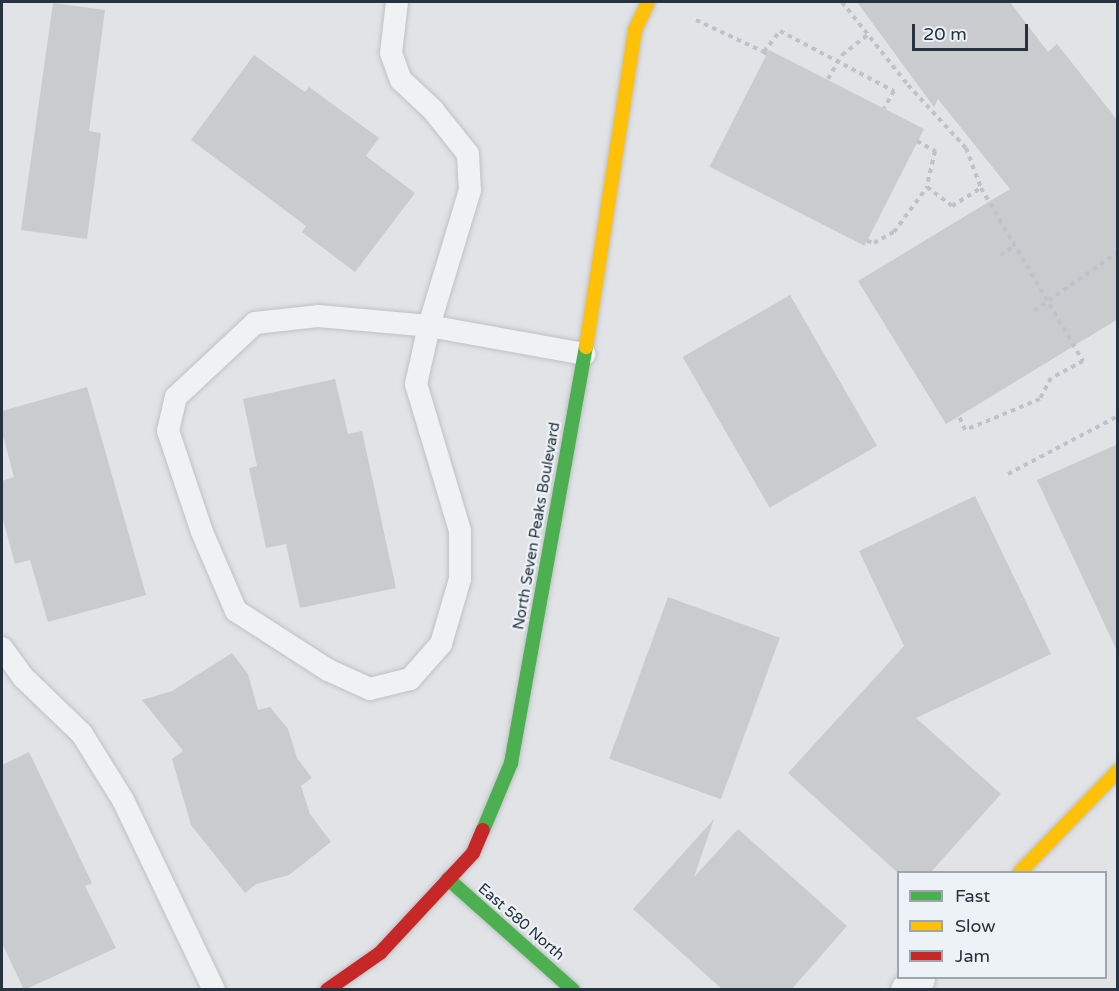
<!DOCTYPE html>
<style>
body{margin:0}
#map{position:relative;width:1119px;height:991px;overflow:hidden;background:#e1e3e6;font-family:"Varela Round",sans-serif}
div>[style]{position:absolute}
.building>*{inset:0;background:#c9cbce;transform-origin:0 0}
.path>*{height:4px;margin-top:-2px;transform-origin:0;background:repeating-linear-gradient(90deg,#bfc2c6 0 4.5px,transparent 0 9px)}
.roads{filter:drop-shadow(0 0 2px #bfc1c4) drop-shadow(0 0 2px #bfc1c4)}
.lane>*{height:22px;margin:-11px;padding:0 11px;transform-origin:11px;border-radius:11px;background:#f0f1f3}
.street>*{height:33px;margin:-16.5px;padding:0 16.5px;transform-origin:16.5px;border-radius:16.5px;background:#f0f1f3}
.fast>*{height:14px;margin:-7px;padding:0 7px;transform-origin:7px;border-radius:7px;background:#4caf50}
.slow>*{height:14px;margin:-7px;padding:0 7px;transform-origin:7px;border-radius:7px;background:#ffc107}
.jam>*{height:14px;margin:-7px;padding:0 7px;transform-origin:7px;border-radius:7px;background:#c62828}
span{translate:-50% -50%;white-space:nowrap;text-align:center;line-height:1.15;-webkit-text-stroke:4.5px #edf2f6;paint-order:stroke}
.street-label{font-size:15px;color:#263240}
.frame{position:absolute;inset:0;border:3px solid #263240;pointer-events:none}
.legend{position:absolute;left:897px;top:871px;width:210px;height:108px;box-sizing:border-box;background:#edf2f6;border:2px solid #9da5ad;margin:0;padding:8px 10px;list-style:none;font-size:18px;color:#263240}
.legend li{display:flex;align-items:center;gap:12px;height:30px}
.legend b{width:30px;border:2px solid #9da5ad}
.scale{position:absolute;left:912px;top:24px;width:116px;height:27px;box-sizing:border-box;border:3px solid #263240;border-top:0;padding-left:8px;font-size:18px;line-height:21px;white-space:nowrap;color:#263240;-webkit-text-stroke:4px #edf2f6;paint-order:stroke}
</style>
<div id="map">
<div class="building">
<i style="clip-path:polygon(857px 2px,1010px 2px,1048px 52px,1057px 44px,1118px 121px,1118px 319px,946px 424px,858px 281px,1010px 189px,938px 99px,934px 107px)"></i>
<i style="clip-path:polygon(53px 3px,105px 10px,89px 131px,101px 133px,87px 239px,21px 230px)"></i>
<i style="left:769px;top:50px;width:174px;height:131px;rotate:27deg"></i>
<i style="clip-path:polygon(254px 55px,305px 92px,309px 87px,379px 138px,366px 156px,415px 193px,355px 272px,302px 232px,306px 226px,191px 140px)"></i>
<i style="left:790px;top:295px;width:174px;height:124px;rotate:60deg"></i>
<i style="clip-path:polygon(335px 379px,348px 434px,362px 431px,396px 588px,300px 608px,286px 544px,266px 548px,249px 468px,257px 466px,243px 399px)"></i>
<i style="clip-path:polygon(87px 387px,146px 595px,48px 622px,30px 560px,15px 564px,2px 516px,2px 481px,14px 477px,2px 432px,2px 411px)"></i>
<i style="clip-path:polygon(1118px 444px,1118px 653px,1037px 480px)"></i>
<i style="clip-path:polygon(975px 496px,1051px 654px,916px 718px,1001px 794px,930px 873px,898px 873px,788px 773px,904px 646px,859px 551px)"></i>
<i style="left:668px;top:597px;width:119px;height:172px;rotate:20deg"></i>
<i style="clip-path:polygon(232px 653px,248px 674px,258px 710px,270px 707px,288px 729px,297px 758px,312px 778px,301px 786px,310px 814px,331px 842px,289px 875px,256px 884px,245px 893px,191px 825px,172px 759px,183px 751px,142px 700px,172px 691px)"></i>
<i style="clip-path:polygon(29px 752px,92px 883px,85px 886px,116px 948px,24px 990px,2px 943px,2px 765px)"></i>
<i style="clip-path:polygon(714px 819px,694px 877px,738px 829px,847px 926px,791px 990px,723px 990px,633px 909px)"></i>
</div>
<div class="path">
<i style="left:842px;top:2px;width:106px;rotate:51.5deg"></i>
<i style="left:908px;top:85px;width:86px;rotate:47.4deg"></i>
<i style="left:966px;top:148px;width:43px;rotate:69.4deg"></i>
<i style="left:981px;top:188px;width:201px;rotate:59.5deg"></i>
<i style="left:1083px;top:361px;width:36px;rotate:152deg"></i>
<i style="left:1051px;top:378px;width:24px;rotate:118deg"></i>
<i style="left:1040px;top:399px;width:81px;rotate:157.5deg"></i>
<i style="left:965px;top:430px;width:15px;rotate:-113deg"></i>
<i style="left:696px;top:20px;width:75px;rotate:25.2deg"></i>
<i style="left:767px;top:54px;width:4px;rotate:-146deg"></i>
<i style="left:764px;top:52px;width:26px;rotate:-53deg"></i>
<i style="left:780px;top:31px;width:129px;rotate:27.8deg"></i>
<i style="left:894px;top:91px;width:20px;rotate:120deg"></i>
<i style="left:828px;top:79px;width:28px;rotate:-60deg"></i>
<i style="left:842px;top:55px;width:33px;rotate:-38deg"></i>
<i style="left:917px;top:141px;width:21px;rotate:29deg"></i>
<i style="left:935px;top:151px;width:37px;rotate:103deg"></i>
<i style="left:867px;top:241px;width:7px;rotate:16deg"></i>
<i style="left:874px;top:243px;width:23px;rotate:-29deg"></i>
<i style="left:894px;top:232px;width:56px;rotate:-53.7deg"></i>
<i style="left:927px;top:187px;width:31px;rotate:37deg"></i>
<i style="left:952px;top:206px;width:34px;rotate:-32deg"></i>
<i style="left:1000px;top:255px;width:17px;rotate:-31deg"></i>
<i style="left:1034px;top:311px;width:103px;rotate:-35.1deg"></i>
<i style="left:1008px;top:474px;width:124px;rotate:-27.8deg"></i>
</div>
<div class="roads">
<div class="lane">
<i style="left:397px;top:2px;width:51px;rotate:96.7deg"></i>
<i style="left:391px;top:53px;width:29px;rotate:70deg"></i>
<i style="left:401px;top:80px;width:44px;rotate:43.2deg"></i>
<i style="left:433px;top:110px;width:56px;rotate:51.5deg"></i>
<i style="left:468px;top:154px;width:36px;rotate:87deg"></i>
<i style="left:470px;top:190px;width:142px;rotate:106.8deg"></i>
<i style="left:429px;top:326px;width:59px;rotate:102.6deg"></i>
<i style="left:416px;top:384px;width:153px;rotate:73.3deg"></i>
<i style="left:460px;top:531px;width:48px;rotate:90deg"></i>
<i style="left:460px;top:579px;width:68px;rotate:106.3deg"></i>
<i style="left:441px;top:644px;width:47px;rotate:131.5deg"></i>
<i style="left:410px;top:679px;width:41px;rotate:166deg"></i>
<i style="left:370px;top:689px;width:46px;rotate:-155.7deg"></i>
<i style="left:328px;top:670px;width:109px;rotate:-147.3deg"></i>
<i style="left:236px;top:611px;width:86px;rotate:-113.3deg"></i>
<i style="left:202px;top:532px;width:107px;rotate:-108.6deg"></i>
<i style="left:168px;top:431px;width:35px;rotate:-77deg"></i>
<i style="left:176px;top:397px;width:108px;rotate:-43.1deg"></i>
<i style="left:255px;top:323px;width:63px;rotate:-6.3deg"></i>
<i style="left:318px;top:316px;width:111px;rotate:5.1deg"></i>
<i style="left:429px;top:326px;width:158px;rotate:10.2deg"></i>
<i style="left:2px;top:648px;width:37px;rotate:54deg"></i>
<i style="left:24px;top:678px;width:81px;rotate:44deg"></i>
<i style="left:82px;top:734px;width:78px;rotate:58.2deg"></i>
<i style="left:123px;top:800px;width:211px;rotate:64.4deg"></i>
</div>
<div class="street">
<i style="left:907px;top:990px;width:16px;rotate:-47deg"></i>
</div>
<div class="fast">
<i style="left:483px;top:830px;width:73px;rotate:-67.3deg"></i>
<i style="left:511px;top:763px;width:423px;rotate:-79.8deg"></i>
<i style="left:448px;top:879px;width:167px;rotate:41.6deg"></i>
</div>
<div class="slow">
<i style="left:586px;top:347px;width:321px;rotate:-81.2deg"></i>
<i style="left:635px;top:30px;width:31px;rotate:-65deg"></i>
<i style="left:1020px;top:872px;width:141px;rotate:-45.9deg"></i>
</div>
<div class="jam">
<i style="left:327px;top:990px;width:65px;rotate:-34.9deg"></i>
<i style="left:380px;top:953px;width:137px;rotate:-47.1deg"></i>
<i style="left:473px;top:853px;width:25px;rotate:-67deg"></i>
</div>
</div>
<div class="street-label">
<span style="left:537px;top:526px;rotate:-80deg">North Seven Peaks Boulevard</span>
<span style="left:521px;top:922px;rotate:41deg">East 580 North</span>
</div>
<div class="frame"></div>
<ul class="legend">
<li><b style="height:8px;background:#4caf50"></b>Fast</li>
<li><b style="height:8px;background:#ffc107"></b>Slow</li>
<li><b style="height:8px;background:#c62828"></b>Jam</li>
</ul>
<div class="scale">20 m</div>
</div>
